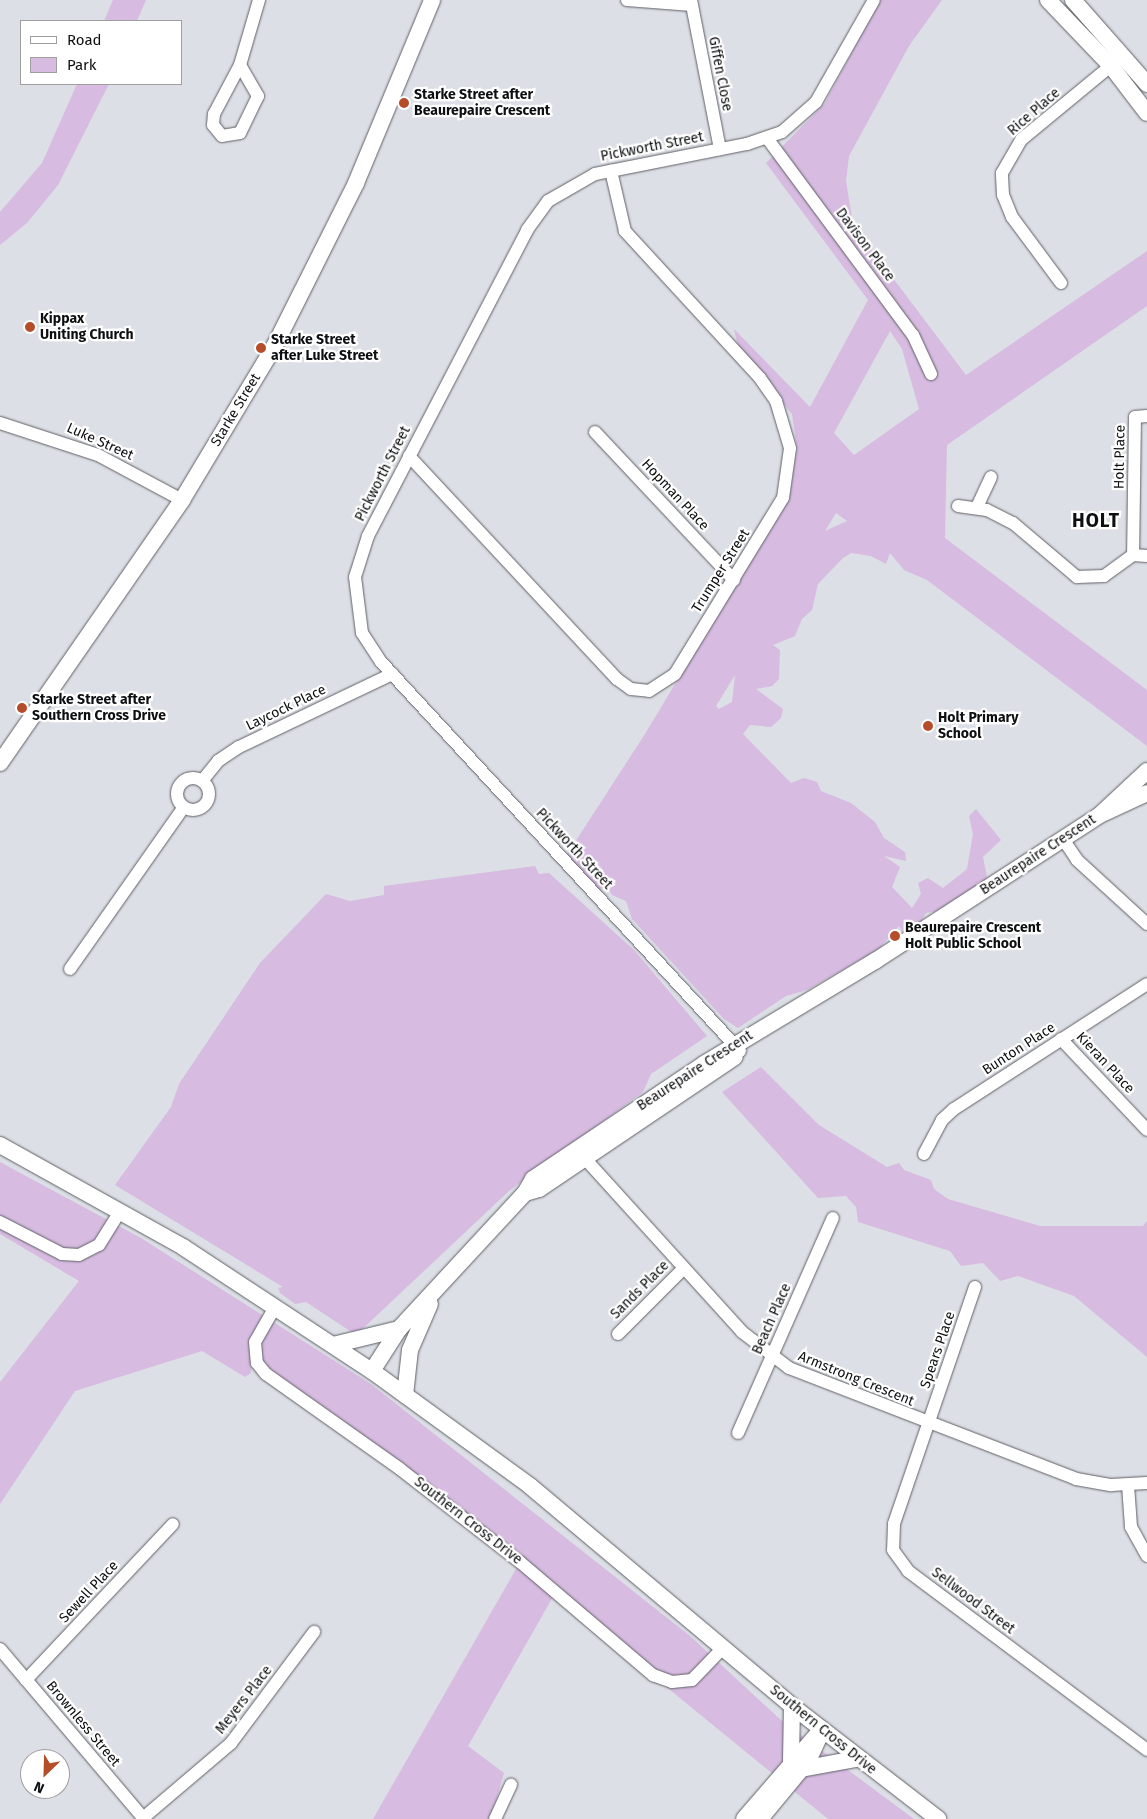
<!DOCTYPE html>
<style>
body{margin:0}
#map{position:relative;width:1147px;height:1819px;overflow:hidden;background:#dcdfe5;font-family:"Fira Sans",sans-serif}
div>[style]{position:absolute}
.green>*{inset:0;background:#d7bbe1}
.roads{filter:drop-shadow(0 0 1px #5e6065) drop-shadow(0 0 1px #5e6065)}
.street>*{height:12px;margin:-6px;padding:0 6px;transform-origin:6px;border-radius:6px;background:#fff}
.street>.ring{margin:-6px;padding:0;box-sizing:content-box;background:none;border:12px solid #fff;border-radius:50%}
.secondary>*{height:16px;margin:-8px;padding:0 8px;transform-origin:8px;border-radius:8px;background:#fff}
.dots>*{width:14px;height:14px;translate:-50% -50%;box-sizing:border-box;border:2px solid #fff;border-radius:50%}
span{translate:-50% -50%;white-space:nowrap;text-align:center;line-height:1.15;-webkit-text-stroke:4.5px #fff;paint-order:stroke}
.street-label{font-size:14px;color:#0e0f11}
.poi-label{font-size:14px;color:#0e0f11;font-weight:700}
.left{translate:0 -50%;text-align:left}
.district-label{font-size:19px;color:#0e0f11;font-weight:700;letter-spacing:1px}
.legend{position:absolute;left:20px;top:20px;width:162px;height:65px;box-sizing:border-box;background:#fff;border:1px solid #9f9fa0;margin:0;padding:6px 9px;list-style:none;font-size:15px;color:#0e0f11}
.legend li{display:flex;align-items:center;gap:10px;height:25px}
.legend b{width:25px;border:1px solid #9f9fa0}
.north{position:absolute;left:20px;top:1749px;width:50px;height:50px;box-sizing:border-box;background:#fff;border:1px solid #9f9fa0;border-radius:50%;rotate:204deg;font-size:14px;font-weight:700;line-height:20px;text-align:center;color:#0e0f11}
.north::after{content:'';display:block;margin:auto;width:18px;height:22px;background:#b54d2a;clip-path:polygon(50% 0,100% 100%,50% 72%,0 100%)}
</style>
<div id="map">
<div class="green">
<i style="clip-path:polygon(113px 0,146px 0,137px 21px,104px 21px)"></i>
<i style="clip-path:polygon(evenodd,880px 0,942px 0,909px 46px,849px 156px,846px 181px,852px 218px,859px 233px,966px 375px,1147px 251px,1147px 306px,947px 445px,945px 538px,1147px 690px,1147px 746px,927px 580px,904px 570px,890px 553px,886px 564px,871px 556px,851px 553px,843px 558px,818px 584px,812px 610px,802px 619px,795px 636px,773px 645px,780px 650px,779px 679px,772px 686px,756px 689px,783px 709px,781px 718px,771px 727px,750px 725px,743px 734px,791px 783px,804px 778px,817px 782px,821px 791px,851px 803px,875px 822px,884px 838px,905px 852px,906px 861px,884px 856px,900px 867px,892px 887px,912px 908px,921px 894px,918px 883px,928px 878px,943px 888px,967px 869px,973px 834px,969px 816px,976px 809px,1001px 840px,983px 857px,987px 877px,980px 888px,945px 910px,926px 913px,917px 928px,904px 936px,899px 926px,879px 949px,807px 990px,786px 996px,738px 1028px,724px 1019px,632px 919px,626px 901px,612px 895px,605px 883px,599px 893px,566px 856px,645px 734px,790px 492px,797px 449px,792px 414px,739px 351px,734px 329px,810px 407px,868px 300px,766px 163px,825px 103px,880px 0,890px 331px,902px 349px,919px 409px,854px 455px,834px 433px,890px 331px,880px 0,836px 513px,847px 521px,825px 531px,836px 513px,880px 0,735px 675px,732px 702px,719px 709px,716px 706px,735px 675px)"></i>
<i style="clip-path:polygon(77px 84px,109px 84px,58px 185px,27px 223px,0 245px,0 212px,42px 163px)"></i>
<i style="clip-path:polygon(535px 866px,539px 874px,549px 873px,634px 950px,707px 1036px,651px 1074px,643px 1092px,509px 1191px,356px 1335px,306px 1302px,295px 1304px,280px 1293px,278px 1288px,283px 1287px,115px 1185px,171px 1107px,179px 1084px,260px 963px,326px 894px,350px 901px,384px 895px,384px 886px)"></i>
<i style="clip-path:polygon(761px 1067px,819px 1125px,887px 1167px,899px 1163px,904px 1170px,931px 1180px,934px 1189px,948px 1199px,1040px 1226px,1143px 1226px,1147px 1221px,1147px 1357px,1074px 1296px,1018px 1276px,1000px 1281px,983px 1263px,961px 1266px,950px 1251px,858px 1222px,856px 1207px,846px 1196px,818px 1198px,722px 1092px)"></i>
<i style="clip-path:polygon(0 1162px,141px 1238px,371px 1384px,690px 1636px,783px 1722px,914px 1819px,828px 1819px,554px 1595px,468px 1746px,504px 1773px,491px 1819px,373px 1819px,520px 1562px,257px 1363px,254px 1345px,251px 1373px,245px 1377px,202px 1351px,75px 1391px,0 1504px,0 1382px,79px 1281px,0 1234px)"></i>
</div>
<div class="roads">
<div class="street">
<i style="left:627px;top:0;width:65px;rotate:4.4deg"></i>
<i style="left:691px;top:0;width:152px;rotate:79deg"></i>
<i style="left:240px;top:65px;width:36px;rotate:60deg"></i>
<i style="left:258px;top:96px;width:41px;rotate:115.9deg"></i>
<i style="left:240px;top:133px;width:18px;rotate:171deg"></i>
<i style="left:222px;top:136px;width:14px;rotate:-129deg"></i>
<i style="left:213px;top:125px;width:11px;rotate:-85deg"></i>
<i style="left:214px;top:114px;width:55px;rotate:-62deg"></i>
<i style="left:240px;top:65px;width:68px;rotate:-73.7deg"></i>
<i style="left:767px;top:138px;width:245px;rotate:53.5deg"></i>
<i style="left:913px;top:335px;width:43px;rotate:65.2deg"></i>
<i style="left:1061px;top:283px;width:82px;rotate:-126.6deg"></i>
<i style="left:1012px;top:217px;width:24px;rotate:-112deg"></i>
<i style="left:1003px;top:195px;width:22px;rotate:-93deg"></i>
<i style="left:1002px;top:173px;width:39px;rotate:-60deg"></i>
<i style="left:1022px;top:139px;width:124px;rotate:-39.5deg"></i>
<i style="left:1147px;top:416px;width:12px;rotate:175deg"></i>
<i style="left:1135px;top:417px;width:138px;rotate:90.8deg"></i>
<i style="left:1133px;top:555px;width:14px;rotate:4deg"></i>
<i style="left:0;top:423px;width:103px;rotate:18.1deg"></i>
<i style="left:98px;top:455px;width:95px;rotate:28.2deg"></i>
<i style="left:595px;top:432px;width:203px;rotate:46.8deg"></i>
<i style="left:409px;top:456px;width:305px;rotate:47deg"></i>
<i style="left:617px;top:679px;width:17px;rotate:36deg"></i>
<i style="left:631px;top:689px;width:18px;rotate:6deg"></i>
<i style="left:649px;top:691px;width:31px;rotate:-33deg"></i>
<i style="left:675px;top:674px;width:206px;rotate:-58.5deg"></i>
<i style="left:783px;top:498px;width:50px;rotate:-82deg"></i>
<i style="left:790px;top:448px;width:49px;rotate:-106.6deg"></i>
<i style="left:776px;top:401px;width:28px;rotate:-125deg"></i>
<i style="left:760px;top:378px;width:200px;rotate:-132.6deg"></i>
<i style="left:625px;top:231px;width:62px;rotate:-103.1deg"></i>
<i style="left:958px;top:506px;width:29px;rotate:8deg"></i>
<i style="left:987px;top:510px;width:29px;rotate:27deg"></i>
<i style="left:1013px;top:523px;width:84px;rotate:40.2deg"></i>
<i style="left:1077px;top:577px;width:27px;rotate:-2deg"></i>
<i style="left:1104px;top:576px;width:36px;rotate:-36deg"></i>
<i style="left:977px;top:507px;width:33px;rotate:-65deg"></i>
<i class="ring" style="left:177px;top:778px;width:20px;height:20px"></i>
<i style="left:202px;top:781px;width:26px;rotate:-51deg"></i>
<i style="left:218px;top:761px;width:25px;rotate:-34deg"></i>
<i style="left:239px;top:747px;width:170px;rotate:-25.5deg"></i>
<i style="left:1063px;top:839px;width:25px;rotate:56deg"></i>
<i style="left:1077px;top:860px;width:95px;rotate:42.4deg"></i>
<i style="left:70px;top:969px;width:198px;rotate:-54.9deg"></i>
<i style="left:1061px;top:1039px;width:125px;rotate:46.6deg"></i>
<i style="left:740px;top:1051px;width:529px;rotate:-132.7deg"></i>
<i style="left:381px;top:662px;width:35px;rotate:-123deg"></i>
<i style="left:362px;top:633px;width:56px;rotate:-97.1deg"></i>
<i style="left:355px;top:577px;width:43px;rotate:-72.4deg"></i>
<i style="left:368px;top:536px;width:345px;rotate:-62.5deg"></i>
<i style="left:527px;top:230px;width:36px;rotate:-54deg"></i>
<i style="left:548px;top:201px;width:54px;rotate:-29.9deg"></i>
<i style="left:595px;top:174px;width:155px;rotate:-11.2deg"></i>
<i style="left:747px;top:144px;width:37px;rotate:-19deg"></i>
<i style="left:782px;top:132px;width:45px;rotate:-41.4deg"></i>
<i style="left:816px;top:102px;width:117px;rotate:-60.4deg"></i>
<i style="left:579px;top:1152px;width:243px;rotate:47.8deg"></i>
<i style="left:742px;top:1332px;width:59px;rotate:37.5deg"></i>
<i style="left:789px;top:1368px;width:308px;rotate:21.1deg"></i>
<i style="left:1076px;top:1479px;width:36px;rotate:10deg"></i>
<i style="left:1111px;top:1485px;width:36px;rotate:-3deg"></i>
<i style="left:924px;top:1154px;width:38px;rotate:-62deg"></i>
<i style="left:942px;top:1120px;width:16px;rotate:-43deg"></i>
<i style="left:954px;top:1109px;width:230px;rotate:-32.9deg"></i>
<i style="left:0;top:1222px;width:70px;rotate:27.3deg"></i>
<i style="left:62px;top:1254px;width:17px;rotate:3deg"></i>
<i style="left:79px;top:1255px;width:22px;rotate:-27deg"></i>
<i style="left:99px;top:1245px;width:39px;rotate:-58deg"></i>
<i style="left:975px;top:1287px;width:250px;rotate:108.9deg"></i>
<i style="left:894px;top:1524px;width:26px;rotate:92deg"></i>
<i style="left:893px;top:1550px;width:26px;rotate:54deg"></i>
<i style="left:908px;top:1571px;width:299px;rotate:36.8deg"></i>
<i style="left:275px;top:1307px;width:40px;rotate:119.7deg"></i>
<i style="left:255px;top:1342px;width:21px;rotate:85deg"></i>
<i style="left:257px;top:1363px;width:14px;rotate:51deg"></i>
<i style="left:266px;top:1374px;width:164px;rotate:35.3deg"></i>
<i style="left:400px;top:1469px;width:152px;rotate:37.8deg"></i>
<i style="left:520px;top:1562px;width:175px;rotate:40.4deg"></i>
<i style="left:653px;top:1675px;width:20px;rotate:20deg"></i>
<i style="left:672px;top:1682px;width:20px;rotate:-6deg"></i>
<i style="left:692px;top:1680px;width:45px;rotate:-45.9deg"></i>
<i style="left:618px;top:1334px;width:93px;rotate:-45deg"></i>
<i style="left:738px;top:1433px;width:235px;rotate:-66.2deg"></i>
<i style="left:1128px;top:1485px;width:42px;rotate:85.9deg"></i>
<i style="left:1131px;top:1527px;width:33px;rotate:61deg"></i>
<i style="left:0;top:1649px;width:223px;rotate:49.7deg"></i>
<i style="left:26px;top:1680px;width:214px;rotate:-46.7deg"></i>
<i style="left:143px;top:1818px;width:116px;rotate:-40.4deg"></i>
<i style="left:231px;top:1743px;width:139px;rotate:-53.2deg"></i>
<i style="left:495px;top:1819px;width:38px;rotate:-65deg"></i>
</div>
<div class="secondary">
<i style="left:1048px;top:0;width:91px;rotate:46.3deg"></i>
<i style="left:1111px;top:66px;width:59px;rotate:52.5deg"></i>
<i style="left:1073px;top:0;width:112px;rotate:48.6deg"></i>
<i style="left:0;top:763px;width:320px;rotate:-55.3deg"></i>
<i style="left:182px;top:500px;width:179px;rotate:-59deg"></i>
<i style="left:274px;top:347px;width:183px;rotate:-63.4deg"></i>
<i style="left:356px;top:183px;width:198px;rotate:-67.4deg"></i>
<i style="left:1104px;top:813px;width:47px;rotate:-24.9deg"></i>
<i style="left:0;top:1145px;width:210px;rotate:29.1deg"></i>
<i style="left:183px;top:1247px;width:226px;rotate:33.3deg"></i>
<i style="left:372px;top:1371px;width:195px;rotate:36deg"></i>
<i style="left:530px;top:1486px;width:342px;rotate:40deg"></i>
<i style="left:792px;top:1706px;width:185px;rotate:37.7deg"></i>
<i style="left:525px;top:1193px;width:15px;rotate:-16deg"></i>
<i style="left:539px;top:1189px;width:236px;rotate:-34deg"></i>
<i style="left:333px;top:1345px;width:68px;rotate:-13.6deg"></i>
<i style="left:372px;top:1371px;width:50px;rotate:-57.3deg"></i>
<i style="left:399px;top:1329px;width:185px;rotate:-47.2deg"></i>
<i style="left:525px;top:1193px;width:16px;rotate:-60deg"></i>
<i style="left:533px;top:1179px;width:206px;rotate:-33.9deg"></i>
<i style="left:704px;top:1064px;width:200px;rotate:-31.1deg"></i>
<i style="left:875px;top:961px;width:270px;rotate:-33deg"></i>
<i style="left:1101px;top:814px;width:63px;rotate:-43.1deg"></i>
<i style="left:405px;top:1395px;width:45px;rotate:-83.7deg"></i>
<i style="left:410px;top:1350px;width:50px;rotate:-66.5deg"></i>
<i style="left:791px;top:1762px;width:56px;rotate:-89deg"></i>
<i style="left:801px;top:1769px;width:56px;rotate:-10.3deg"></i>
<i style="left:744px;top:1819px;width:118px;rotate:-49.1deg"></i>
<i style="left:760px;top:1819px;width:75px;rotate:-50.4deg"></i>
<i style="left:808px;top:1761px;width:26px;rotate:-65deg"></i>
</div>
</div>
<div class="dots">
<i style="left:404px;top:103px;background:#b54d2a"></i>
<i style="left:30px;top:327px;background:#b54d2a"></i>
<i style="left:261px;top:348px;background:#b54d2a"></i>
<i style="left:22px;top:708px;background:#b54d2a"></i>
<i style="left:928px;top:726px;background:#b54d2a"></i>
<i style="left:895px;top:936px;background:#b54d2a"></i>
</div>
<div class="street-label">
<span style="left:720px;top:74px;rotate:79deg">Giffen Close</span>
<span style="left:1034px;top:112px;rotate:-41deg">Rice Place</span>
<span style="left:652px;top:147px;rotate:-11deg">Pickworth Street</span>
<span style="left:865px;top:245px;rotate:53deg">Davison Place</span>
<span style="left:236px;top:410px;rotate:-59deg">Starke Street</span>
<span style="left:100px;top:442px;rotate:24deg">Luke Street</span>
<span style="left:1120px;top:457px;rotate:-89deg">Holt Place</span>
<span style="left:383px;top:474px;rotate:-63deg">Pickworth Street</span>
<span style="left:675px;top:495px;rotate:47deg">Hopman Place</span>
<span style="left:721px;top:571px;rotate:-58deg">Trumper Street</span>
<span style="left:286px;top:708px;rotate:-26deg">Laycock Place</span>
<span style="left:574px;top:849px;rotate:47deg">Pickworth Street</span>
<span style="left:1038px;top:855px;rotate:-33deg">Beaurepaire Crescent</span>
<span style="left:1019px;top:1049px;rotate:-33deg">Bunton Place</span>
<span style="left:1105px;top:1063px;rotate:47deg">Kieran Place</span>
<span style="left:695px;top:1071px;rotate:-33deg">Beaurepaire Crescent</span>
<span style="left:640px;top:1290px;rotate:-45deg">Sands Place</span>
<span style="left:772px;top:1319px;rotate:-66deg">Beach Place</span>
<span style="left:938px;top:1350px;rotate:-71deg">Spears Place</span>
<span style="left:856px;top:1379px;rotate:22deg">Armstrong Crescent</span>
<span style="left:468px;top:1521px;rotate:38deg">Southern Cross Drive</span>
<span style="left:89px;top:1592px;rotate:-47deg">Sewell Place</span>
<span style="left:973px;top:1601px;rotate:37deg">Sellwood Street</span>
<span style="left:244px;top:1700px;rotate:-52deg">Meyers Place</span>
<span style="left:83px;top:1724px;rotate:50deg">Brownless Street</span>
<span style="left:823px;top:1730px;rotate:39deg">Southern Cross Drive</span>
</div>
<div class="poi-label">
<span class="left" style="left:414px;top:103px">Starke Street after<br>Beaurepaire Crescent</span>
<span class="left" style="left:40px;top:327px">Kippax<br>Uniting Church</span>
<span class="left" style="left:271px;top:348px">Starke Street<br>after Luke Street</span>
<span class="left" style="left:32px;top:708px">Starke Street after<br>Southern Cross Drive</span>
<span class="left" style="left:938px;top:726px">Holt Primary<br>School</span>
<span class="left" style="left:905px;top:936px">Beaurepaire Crescent<br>Holt Public School</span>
</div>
<div class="district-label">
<span style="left:1096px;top:521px">HOLT</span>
</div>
<ul class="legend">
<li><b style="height:6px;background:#fff"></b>Road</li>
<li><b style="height:14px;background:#d7bbe1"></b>Park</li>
</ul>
<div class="north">N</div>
</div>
